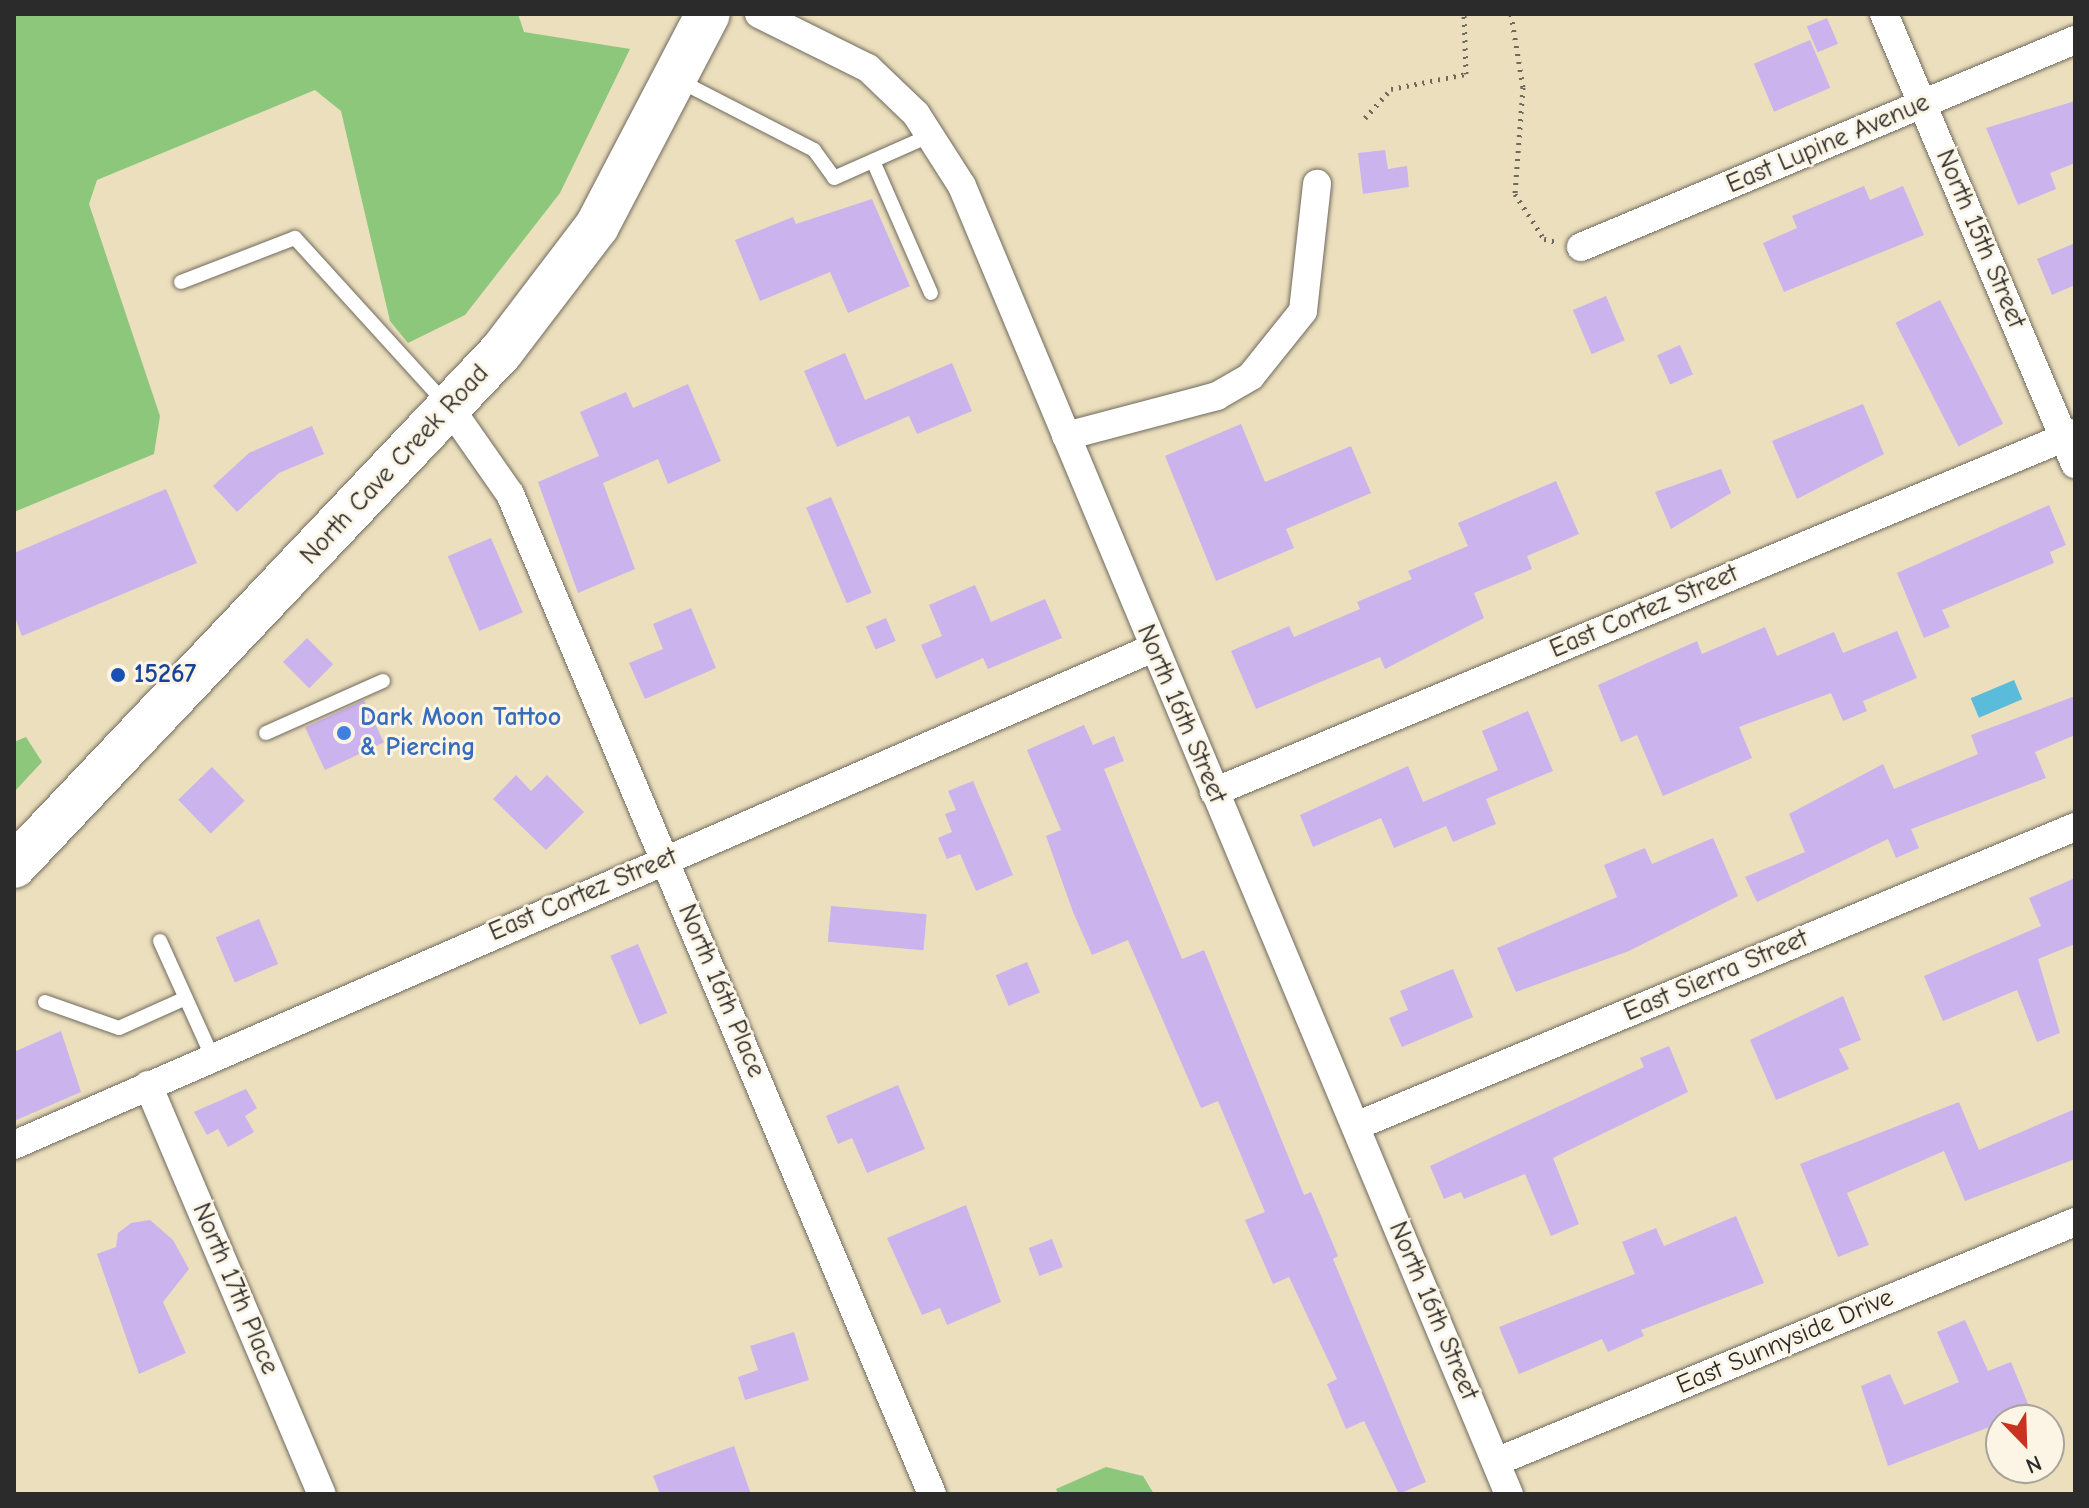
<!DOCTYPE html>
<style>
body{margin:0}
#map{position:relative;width:2089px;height:1508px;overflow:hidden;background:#ecdfbd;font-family:"Comic Neue",sans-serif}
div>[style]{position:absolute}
.green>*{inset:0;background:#8cc77c}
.water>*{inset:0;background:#5bbbda;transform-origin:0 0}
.building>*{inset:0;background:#cbb3ed;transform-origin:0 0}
.path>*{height:5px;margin-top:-2.5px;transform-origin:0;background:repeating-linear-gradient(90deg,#6f6a5e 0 2px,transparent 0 8px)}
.roads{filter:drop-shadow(0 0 2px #6f6a5e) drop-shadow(0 0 2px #6f6a5e)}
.lane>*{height:14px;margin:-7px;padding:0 7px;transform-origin:7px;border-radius:7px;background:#fff}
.street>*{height:28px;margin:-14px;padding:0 14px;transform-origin:14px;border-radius:14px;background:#fff}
.primary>*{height:44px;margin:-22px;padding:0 22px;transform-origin:22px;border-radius:22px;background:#fff}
.dots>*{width:22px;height:22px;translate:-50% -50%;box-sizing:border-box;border:4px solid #fcf5e5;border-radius:50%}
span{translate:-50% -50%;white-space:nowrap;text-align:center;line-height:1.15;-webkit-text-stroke:6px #fcf5e5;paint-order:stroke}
.street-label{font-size:26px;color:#2b2b2b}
.transit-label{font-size:26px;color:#164399;font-weight:700}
.left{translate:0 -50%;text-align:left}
.shop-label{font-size:26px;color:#366cbe;font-weight:700}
.frame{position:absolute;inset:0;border:16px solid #2b2b2b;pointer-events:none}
.north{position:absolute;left:1985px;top:1404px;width:80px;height:80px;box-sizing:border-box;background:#fcf5e5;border:2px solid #a8a49b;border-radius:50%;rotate:157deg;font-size:22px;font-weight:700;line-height:32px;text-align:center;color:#2b2b2b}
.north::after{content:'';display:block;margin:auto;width:28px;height:36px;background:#c8321e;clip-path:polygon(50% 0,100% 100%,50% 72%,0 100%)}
</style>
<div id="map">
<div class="green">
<i style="clip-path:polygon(14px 14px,518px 14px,524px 32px,630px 49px,560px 193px,465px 315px,408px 343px,390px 321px,341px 111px,315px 90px,97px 180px,89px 204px,160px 416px,154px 454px,14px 512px)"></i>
<i style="clip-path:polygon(26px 737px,42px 762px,14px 792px,14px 742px)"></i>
<i style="clip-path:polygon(1106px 1467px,1143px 1476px,1154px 1494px,1058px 1494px,1056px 1489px)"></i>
</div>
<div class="water">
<i style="left:2014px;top:680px;width:21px;height:47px;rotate:67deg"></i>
</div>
<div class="building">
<i style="left:1827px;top:18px;width:28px;height:22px;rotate:67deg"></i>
<i style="left:1810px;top:40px;width:52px;height:61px;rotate:67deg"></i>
<i style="clip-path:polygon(2075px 101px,2075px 163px,2050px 173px,2056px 189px,2018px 205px,1986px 128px)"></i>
<i style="clip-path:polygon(1385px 150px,1388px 169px,1407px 166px,1409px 187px,1363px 194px,1358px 153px)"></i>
<i style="clip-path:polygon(1864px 186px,1870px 200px,1903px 186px,1924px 235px,1784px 292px,1763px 243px,1797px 228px,1792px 216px)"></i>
<i style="clip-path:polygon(872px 199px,910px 286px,848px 313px,830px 272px,760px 301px,735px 240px,793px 217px,796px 224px)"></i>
<i style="clip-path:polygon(2075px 243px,2075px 285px,2052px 295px,2037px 259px)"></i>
<i style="left:1606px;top:296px;width:48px;height:36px;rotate:67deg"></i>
<i style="left:1940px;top:300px;width:139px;height:50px;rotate:63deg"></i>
<i style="left:1680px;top:345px;width:32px;height:25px;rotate:66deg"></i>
<i style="clip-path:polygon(845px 353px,865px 400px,952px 363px,972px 411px,917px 434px,909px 416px,837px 447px,804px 371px)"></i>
<i style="clip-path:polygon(688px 384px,721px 461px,668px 484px,658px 459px,603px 483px,635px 569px,578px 593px,538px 482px,599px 456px,580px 412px,626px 392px,633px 408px)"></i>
<i style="clip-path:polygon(1863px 404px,1884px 454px,1797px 499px,1772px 441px)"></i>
<i style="clip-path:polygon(1241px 424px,1265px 482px,1351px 446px,1371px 493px,1286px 529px,1294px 548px,1216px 581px,1165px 456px)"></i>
<i style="clip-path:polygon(312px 426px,324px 454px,279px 473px,237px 512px,213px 486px,249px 453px)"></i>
<i style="clip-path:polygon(1721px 469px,1731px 493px,1671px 529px,1655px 492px)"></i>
<i style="clip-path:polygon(1556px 481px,1579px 534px,1527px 556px,1532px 569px,1474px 593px,1484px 618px,1385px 669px,1380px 657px,1256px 709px,1231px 651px,1289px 626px,1294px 637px,1360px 609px,1357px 602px,1412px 579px,1408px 571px,1468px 546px,1458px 523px)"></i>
<i style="clip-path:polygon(166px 489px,197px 563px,22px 636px,14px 615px,14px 553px)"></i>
<i style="left:831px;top:497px;width:104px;height:27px;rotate:67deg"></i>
<i style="clip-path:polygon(2049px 505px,2066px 545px,2050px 552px,2054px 563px,1942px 610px,1950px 627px,1924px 638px,1897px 573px)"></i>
<i style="left:491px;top:538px;width:81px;height:47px;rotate:67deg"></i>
<i style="clip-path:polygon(975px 585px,991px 622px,1045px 599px,1062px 638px,988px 669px,983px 658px,936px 679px,921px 645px,942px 636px,929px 605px)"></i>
<i style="clip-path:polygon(691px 608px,716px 668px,645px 699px,629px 663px,663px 649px,653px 624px)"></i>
<i style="left:886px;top:618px;width:25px;height:22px;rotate:67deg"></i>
<i style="clip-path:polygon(1765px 627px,1777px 656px,1834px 632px,1843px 653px,1897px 631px,1917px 678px,1863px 701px,1867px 711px,1843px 721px,1831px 693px,1739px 727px,1752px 758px,1663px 796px,1637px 735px,1621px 742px,1598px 685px,1697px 641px,1702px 654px)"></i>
<i style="left:307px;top:638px;width:37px;height:34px;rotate:45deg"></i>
<i style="clip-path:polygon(2075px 696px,2075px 735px,2035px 752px,2046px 778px,1911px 829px,1919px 848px,1896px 858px,1888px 839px,1757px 902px,1745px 877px,1805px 852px,1789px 814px,1883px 764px,1894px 789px,1978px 754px,1971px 735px)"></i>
<i style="left:364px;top:700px;width:47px;height:65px;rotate:65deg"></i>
<i style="clip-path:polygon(1528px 711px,1553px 771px,1486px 799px,1496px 824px,1453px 842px,1446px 826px,1394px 848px,1381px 818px,1313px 847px,1300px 815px,1408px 766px,1423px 802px,1498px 770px,1482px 731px)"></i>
<i style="clip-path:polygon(1084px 725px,1093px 745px,1114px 736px,1124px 761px,1104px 769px,1182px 959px,1204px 950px,1304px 1195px,1311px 1192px,1338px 1256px,1333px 1259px,1426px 1482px,1399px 1494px,1364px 1421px,1346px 1429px,1327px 1384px,1337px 1379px,1289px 1277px,1273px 1284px,1245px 1220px,1265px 1212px,1218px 1101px,1201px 1108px,1128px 940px,1092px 955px,1073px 912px,1046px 836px,1061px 830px,1027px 750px)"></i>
<i style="left:212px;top:767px;width:47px;height:47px;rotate:46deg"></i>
<i style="clip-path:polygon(516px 775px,531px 791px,547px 775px,584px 812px,546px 850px,493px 799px)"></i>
<i style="clip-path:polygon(973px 781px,1013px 875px,976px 891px,960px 854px,947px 859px,938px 838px,952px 832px,945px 814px,956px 810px,948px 791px)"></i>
<i style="clip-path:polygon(1713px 838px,1738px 896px,1629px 951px,1516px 992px,1497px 948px,1617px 897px,1604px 865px,1645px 848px,1652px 864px)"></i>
<i style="clip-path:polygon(2075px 878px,2075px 944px,2038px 959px,2060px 1033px,2037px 1042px,2017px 990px,1943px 1021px,1924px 976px,2041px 926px,2029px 898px)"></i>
<i style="left:831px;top:906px;width:96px;height:36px;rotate:5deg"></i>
<i style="left:259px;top:919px;width:49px;height:47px;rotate:67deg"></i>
<i style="left:638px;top:944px;width:75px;height:30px;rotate:67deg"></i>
<i style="left:1027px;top:962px;width:33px;height:34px;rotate:67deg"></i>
<i style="clip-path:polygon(1453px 969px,1473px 1017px,1402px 1047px,1389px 1018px,1408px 1010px,1400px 991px)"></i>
<i style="clip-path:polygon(1843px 996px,1861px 1040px,1839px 1049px,1849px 1069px,1776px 1100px,1750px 1040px)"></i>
<i style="clip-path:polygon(61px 1031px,81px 1092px,14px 1121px,14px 1052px)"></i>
<i style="clip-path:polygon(1669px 1046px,1688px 1092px,1553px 1158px,1579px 1224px,1551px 1236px,1525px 1174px,1464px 1199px,1461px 1192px,1444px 1199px,1430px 1166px,1644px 1067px,1640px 1058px)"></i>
<i style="clip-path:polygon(898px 1085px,925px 1149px,867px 1173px,852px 1138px,838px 1144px,826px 1116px)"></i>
<i style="clip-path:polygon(246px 1089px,257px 1108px,245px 1116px,254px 1132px,228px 1147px,218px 1129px,207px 1135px,194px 1112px)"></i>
<i style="clip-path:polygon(1959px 1102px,1979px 1150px,2075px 1109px,2075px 1159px,1965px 1201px,1944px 1151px,1847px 1193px,1869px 1245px,1838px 1257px,1800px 1164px)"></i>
<i style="clip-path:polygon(966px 1205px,1001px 1302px,947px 1325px,940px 1308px,922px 1315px,887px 1238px)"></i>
<i style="clip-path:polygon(1736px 1216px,1764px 1283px,1641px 1330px,1644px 1336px,1608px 1352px,1602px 1339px,1519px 1374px,1499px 1327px,1635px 1274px,1622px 1242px,1656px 1228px,1664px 1246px)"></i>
<i style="clip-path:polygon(150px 1220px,173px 1240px,189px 1269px,163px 1302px,186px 1353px,139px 1374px,97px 1254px,116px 1247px,118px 1233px,131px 1223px)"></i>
<i style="left:1052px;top:1239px;width:30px;height:25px;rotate:69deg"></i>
<i style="clip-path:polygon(1965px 1320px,1988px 1371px,2011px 1362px,2031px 1411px,1888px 1466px,1861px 1386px,1890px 1374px,1904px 1405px,1959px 1382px,1937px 1332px)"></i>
<i style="clip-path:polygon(794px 1332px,809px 1380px,745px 1400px,738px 1377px,758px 1370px,750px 1346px)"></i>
<i style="clip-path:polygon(734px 1446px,751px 1494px,660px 1494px,653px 1476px)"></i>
</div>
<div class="path">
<i style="left:1511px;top:14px;width:74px;rotate:80.7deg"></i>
<i style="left:1523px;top:87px;width:107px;rotate:94.3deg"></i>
<i style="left:1515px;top:194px;width:54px;rotate:57.2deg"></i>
<i style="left:1544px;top:239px;width:13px;rotate:13deg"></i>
<i style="left:1365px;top:118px;width:39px;rotate:-48deg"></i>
<i style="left:1391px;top:89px;width:76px;rotate:-11.3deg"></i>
<i style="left:1466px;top:74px;width:60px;rotate:-91.9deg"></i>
</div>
<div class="roads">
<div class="lane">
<i style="left:678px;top:80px;width:153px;rotate:27.2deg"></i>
<i style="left:814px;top:150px;width:34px;rotate:54deg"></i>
<i style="left:834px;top:178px;width:104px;rotate:-23.9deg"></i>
<i style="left:873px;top:161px;width:144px;rotate:66.3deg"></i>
<i style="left:181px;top:282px;width:122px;rotate:-21.1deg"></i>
<i style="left:295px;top:238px;width:224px;rotate:47.7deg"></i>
<i style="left:266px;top:733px;width:128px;rotate:-24deg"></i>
<i style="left:160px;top:941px;width:126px;rotate:65.7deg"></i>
<i style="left:45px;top:1002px;width:78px;rotate:19.4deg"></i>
<i style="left:119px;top:1028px;width:73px;rotate:-24.1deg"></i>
</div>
<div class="street">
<i style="left:759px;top:14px;width:122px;rotate:26.4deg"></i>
<i style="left:868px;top:68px;width:66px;rotate:43.8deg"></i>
<i style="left:916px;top:114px;width:85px;rotate:57.4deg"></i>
<i style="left:962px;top:186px;width:1418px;rotate:67.31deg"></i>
<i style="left:1884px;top:14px;width:489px;rotate:67deg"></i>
<i style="left:1581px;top:247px;width:536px;rotate:-22.74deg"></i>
<i style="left:452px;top:411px;width:101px;rotate:55.1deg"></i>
<i style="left:510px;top:494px;width:1085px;rotate:67.12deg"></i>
<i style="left:1066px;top:436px;width:156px;rotate:-14.8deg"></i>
<i style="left:1217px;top:396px;width:39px;rotate:-30deg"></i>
<i style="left:1251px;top:376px;width:83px;rotate:-51.3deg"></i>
<i style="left:1303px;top:311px;width:128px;rotate:-83.7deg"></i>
<i style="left:1214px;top:792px;width:933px;rotate:-22.63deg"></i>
<i style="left:148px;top:1085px;width:444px;rotate:67deg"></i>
<i style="left:1356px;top:1126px;width:779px;rotate:-22.58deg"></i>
<i style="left:14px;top:1145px;width:1243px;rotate:-23.57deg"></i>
<i style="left:1496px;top:1462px;width:627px;rotate:-22.51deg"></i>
</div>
<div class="primary">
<i style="left:14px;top:866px;width:708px;rotate:-46.55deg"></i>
<i style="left:501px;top:352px;width:158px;rotate:-52.7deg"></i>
<i style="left:597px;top:226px;width:239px;rotate:-62.4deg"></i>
</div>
</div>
<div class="dots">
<i style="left:118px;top:675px;background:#1a4fb4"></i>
<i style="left:344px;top:733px;background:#3f7fe0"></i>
</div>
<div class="street-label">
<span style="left:1828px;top:144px;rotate:-23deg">East Lupine Avenue</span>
<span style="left:1980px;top:239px;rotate:67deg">North 15th Street</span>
<span style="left:395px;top:465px;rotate:-47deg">North Cave Creek Road</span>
<span style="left:1644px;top:612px;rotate:-23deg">East Cortez Street</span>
<span style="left:1181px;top:714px;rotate:67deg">North 16th Street</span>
<span style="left:583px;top:895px;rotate:-23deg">East Cortez Street</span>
<span style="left:1716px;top:976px;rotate:-23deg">East Sierra Street</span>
<span style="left:721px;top:991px;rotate:67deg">North 16th Place</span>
<span style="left:235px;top:1289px;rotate:67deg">North 17th Place</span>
<span style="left:1433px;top:1311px;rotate:67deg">North 16th Street</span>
<span style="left:1785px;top:1342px;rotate:-23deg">East Sunnyside Drive</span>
</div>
<div class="transit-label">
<span class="left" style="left:134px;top:675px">15267</span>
</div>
<div class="shop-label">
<span class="left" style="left:360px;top:733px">Dark Moon Tattoo<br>&amp; Piercing</span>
</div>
<div class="frame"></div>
<div class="north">N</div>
</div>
